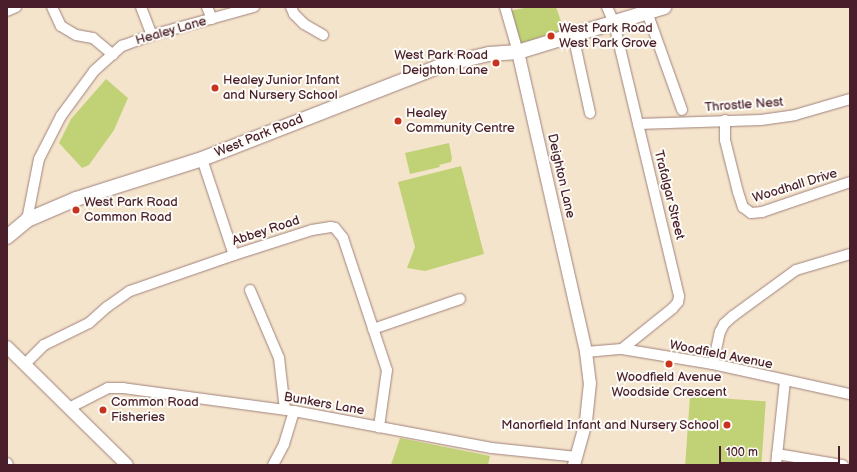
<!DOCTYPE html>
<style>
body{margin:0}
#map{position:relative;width:857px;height:472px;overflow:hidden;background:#f5e4cc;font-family:"Balsamiq Sans",sans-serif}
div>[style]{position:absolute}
.green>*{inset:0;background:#c0d275;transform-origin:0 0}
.roads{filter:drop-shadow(0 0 1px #a0827c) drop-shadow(0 0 1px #a0827c)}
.minor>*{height:10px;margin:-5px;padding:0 5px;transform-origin:5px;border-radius:5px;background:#fff}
.tertiary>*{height:12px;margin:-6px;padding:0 6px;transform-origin:6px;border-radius:6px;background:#fff}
.secondary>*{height:14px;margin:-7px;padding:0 7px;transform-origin:7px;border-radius:7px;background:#fff}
.dots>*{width:11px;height:11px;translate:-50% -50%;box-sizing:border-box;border:2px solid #fdfcf7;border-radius:50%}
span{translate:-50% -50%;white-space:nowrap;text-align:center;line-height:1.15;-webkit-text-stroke:4px #fdfcf7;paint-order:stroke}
.poi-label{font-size:13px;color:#4a1f2b}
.left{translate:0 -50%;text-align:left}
.right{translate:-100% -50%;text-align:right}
.street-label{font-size:13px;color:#4a1f2b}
.frame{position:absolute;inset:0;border:8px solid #4a1f2b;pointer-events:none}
.scale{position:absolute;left:719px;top:446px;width:121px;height:18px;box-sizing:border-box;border:2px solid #4a1f2b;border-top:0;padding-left:5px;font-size:12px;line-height:14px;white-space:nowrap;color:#4a1f2b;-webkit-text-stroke:3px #fdfcf7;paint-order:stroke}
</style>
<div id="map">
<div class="green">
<i style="clip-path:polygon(529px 7px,556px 7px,564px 30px,521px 43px,517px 40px,509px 11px)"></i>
<i style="clip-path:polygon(106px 79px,128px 98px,114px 130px,89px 165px,82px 168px,59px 143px,71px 119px)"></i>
<i style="clip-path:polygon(449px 143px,452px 158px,451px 162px,439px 165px,440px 167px,410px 174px,405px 153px)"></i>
<i style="clip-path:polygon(461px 166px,484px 254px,425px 271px,407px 268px,415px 247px,398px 182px)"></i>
<i style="left:690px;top:396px;width:76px;height:69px;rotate:4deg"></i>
<i style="clip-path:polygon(400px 438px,490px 456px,488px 465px,391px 465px)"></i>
</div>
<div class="roads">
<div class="minor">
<i style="left:52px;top:7px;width:21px;rotate:65deg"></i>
<i style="left:61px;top:26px;width:17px;rotate:31deg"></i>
<i style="left:76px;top:35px;width:17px;rotate:10deg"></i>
<i style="left:93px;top:38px;width:26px;rotate:40deg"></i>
<i style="left:141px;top:7px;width:30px;rotate:69deg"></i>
<i style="left:207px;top:7px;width:13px;rotate:67deg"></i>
<i style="left:291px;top:7px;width:8px;rotate:67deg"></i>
<i style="left:294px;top:14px;width:14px;rotate:45deg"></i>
<i style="left:304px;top:24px;width:22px;rotate:30deg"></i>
<i style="left:505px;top:7px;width:47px;rotate:73.9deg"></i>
<i style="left:607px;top:7px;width:17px;rotate:66deg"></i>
<i style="left:614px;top:23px;width:281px;rotate:76.6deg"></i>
<i style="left:679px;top:296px;width:6px;rotate:99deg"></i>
<i style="left:678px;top:302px;width:8px;rotate:130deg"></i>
<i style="left:673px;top:308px;width:65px;rotate:141.2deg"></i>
<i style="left:7px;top:11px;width:10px;rotate:-24deg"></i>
<i style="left:647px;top:12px;width:104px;rotate:70.3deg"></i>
<i style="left:573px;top:35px;width:80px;rotate:77.7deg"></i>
<i style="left:725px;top:120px;width:20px;rotate:90deg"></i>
<i style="left:725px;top:140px;width:54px;rotate:76deg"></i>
<i style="left:738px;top:192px;width:16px;rotate:72deg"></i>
<i style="left:743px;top:207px;width:10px;rotate:37deg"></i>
<i style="left:751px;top:213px;width:11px;rotate:-5deg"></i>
<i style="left:762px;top:212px;width:93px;rotate:-18.8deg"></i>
<i style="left:638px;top:124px;width:123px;rotate:-1.9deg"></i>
<i style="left:761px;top:120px;width:34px;rotate:-8deg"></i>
<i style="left:795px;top:115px;width:57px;rotate:-16.2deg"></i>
<i style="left:202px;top:159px;width:101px;rotate:71.6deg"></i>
<i style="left:27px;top:220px;width:62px;rotate:-78.9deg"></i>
<i style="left:39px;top:159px;width:48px;rotate:-62.9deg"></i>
<i style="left:61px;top:116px;width:56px;rotate:-53.7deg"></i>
<i style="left:94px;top:71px;width:38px;rotate:-42deg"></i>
<i style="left:122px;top:46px;width:32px;rotate:-20deg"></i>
<i style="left:152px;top:35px;width:106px;rotate:-15.4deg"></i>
<i style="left:250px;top:290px;width:74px;rotate:66.9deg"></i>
<i style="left:279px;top:358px;width:52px;rotate:83.4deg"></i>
<i style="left:373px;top:329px;width:92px;rotate:-19deg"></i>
<i style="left:586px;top:352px;width:36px;rotate:-5deg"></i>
<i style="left:622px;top:349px;width:92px;rotate:9.4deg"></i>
<i style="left:713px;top:364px;width:140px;rotate:12.4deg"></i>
<i style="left:25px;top:364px;width:27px;rotate:-45deg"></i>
<i style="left:44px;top:345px;width:50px;rotate:-26.1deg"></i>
<i style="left:89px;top:323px;width:24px;rotate:-42deg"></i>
<i style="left:107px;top:307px;width:28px;rotate:-35deg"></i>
<i style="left:130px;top:291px;width:110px;rotate:-19.1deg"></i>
<i style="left:234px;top:255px;width:82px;rotate:-17.8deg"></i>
<i style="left:312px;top:230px;width:19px;rotate:-9deg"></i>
<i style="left:331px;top:227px;width:4px;rotate:14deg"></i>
<i style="left:335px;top:228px;width:13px;rotate:51deg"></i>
<i style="left:343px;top:238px;width:139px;rotate:71.6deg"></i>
<i style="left:387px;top:370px;width:58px;rotate:98deg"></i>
<i style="left:713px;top:364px;width:33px;rotate:-78deg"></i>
<i style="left:720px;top:332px;width:9px;rotate:-63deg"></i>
<i style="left:724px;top:324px;width:12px;rotate:-42deg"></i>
<i style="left:733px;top:316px;width:78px;rotate:-36.1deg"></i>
<i style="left:796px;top:270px;width:56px;rotate:-16.5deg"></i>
<i style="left:69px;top:408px;width:44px;rotate:-27.1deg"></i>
<i style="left:108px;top:388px;width:15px"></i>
<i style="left:123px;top:388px;width:173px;rotate:7.7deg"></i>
<i style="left:294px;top:411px;width:201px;rotate:10.6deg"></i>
<i style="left:492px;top:448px;width:85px;rotate:6deg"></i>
<i style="left:777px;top:454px;width:67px;rotate:9.5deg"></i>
<i style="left:7px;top:463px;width:2px;rotate:63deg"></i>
<i style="left:273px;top:465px;width:24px;rotate:-62deg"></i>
<i style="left:284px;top:444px;width:34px;rotate:-73deg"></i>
<i style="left:776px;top:465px;width:84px;rotate:-83.9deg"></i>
</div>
<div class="tertiary">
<i style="left:518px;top:52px;width:308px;rotate:77.2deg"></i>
<i style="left:586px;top:352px;width:31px;rotate:83deg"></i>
<i style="left:590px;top:383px;width:39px;rotate:96deg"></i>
<i style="left:586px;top:422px;width:45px;rotate:105.6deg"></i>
<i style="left:7px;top:347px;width:168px;rotate:44.5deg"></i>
</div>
<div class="secondary">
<i style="left:7px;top:237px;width:26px;rotate:-40deg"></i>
<i style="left:27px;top:220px;width:53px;rotate:-23.2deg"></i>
<i style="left:76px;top:199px;width:132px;rotate:-17.6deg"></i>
<i style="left:202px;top:159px;width:262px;rotate:-21.3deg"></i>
<i style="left:446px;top:64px;width:44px;rotate:-13.1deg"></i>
<i style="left:489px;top:54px;width:29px;rotate:-4deg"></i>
<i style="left:518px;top:52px;width:153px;rotate:-17.1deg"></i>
</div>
</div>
<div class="dots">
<i style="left:551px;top:36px;background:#c8321e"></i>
<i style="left:496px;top:63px;background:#c8321e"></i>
<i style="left:215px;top:88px;background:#c8321e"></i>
<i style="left:398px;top:121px;background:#c8321e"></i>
<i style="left:76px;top:210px;background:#c8321e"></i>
<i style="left:669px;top:364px;background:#c8321e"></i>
<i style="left:103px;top:410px;background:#c8321e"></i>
<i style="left:727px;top:425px;background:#c8321e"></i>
</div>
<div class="poi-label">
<span class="left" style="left:559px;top:36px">West Park Road<br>West Park Grove</span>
<span class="right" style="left:488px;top:63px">West Park Road<br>Deighton Lane</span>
<span class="left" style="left:223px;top:88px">Healey Junior Infant<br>and Nursery School</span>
<span class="left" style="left:406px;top:121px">Healey<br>Community Centre</span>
<span class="left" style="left:84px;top:210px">West Park Road<br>Common Road</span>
<span style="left:669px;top:385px">Woodfield Avenue<br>Woodside Crescent</span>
<span class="left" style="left:111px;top:410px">Common Road<br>Fisheries</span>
<span class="right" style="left:719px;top:425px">Manorfield Infant and Nursery School</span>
</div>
<div class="street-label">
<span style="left:171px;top:31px;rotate:-16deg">Healey Lane</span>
<span style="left:744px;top:105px;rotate:-4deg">Throstle Nest</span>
<span style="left:259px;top:136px;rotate:-22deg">West Park Road</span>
<span style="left:561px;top:176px;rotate:77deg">Deighton Lane</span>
<span style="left:795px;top:186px;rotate:-17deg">Woodhall Drive</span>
<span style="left:669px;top:195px;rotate:76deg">Trafalgar Street</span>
<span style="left:266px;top:231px;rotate:-18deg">Abbey Road</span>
<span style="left:721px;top:355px;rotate:11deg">Woodfield Avenue</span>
<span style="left:324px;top:404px;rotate:10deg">Bunkers Lane</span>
</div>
<div class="frame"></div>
<div class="scale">100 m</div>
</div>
